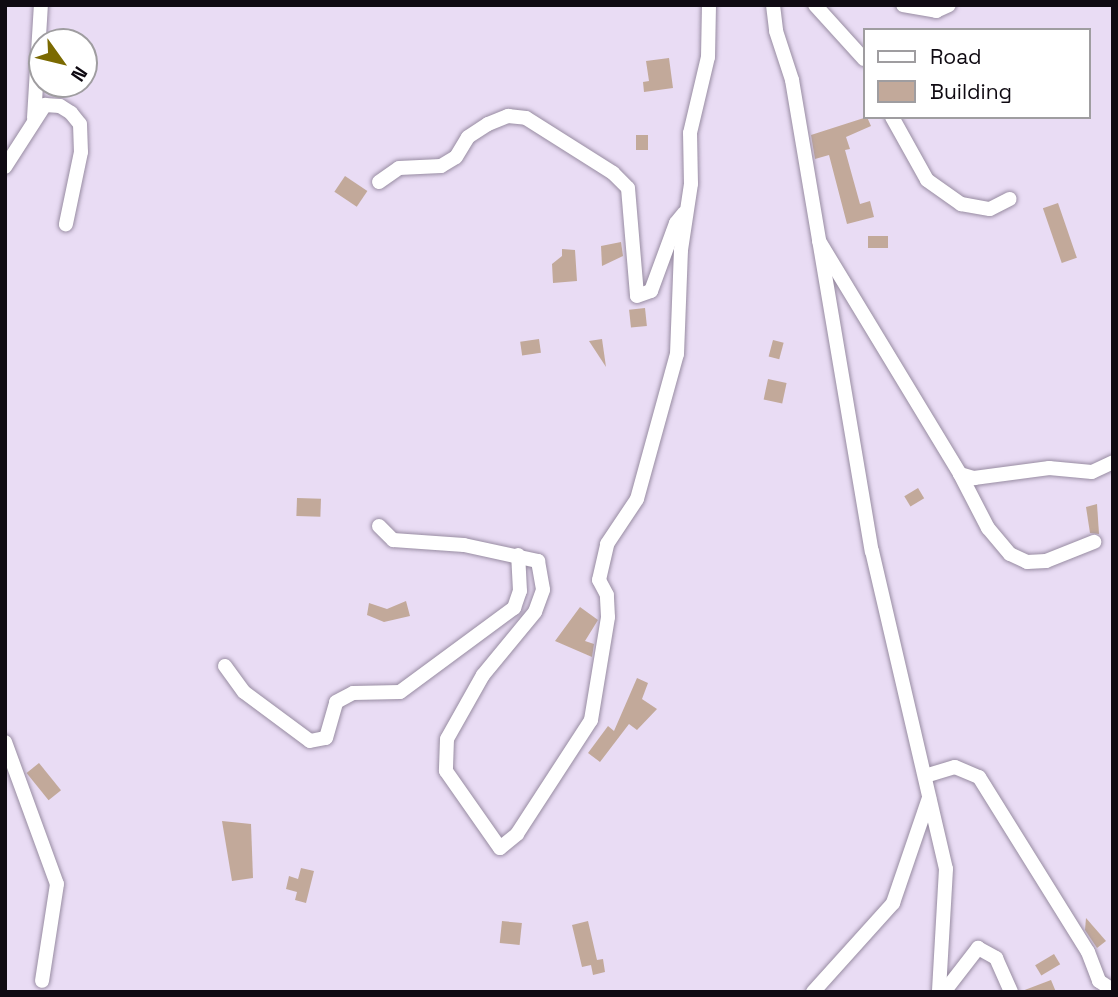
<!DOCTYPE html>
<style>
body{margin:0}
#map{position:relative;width:1118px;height:997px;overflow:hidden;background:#e9dcf4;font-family:"Space Grotesk",sans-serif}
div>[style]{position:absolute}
.building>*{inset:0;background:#c2a99a;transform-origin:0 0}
.roads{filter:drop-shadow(0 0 2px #988ca2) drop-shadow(0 0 2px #988ca2)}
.minor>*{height:14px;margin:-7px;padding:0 7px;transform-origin:7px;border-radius:7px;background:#fff}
span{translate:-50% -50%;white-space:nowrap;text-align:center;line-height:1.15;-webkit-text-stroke:7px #fff;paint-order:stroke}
.frame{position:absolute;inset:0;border:7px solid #0f0a12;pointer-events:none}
.legend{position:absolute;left:863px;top:28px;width:228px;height:91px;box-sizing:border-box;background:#fff;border:2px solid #9f9da0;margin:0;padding:9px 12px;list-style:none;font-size:21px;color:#0f0a12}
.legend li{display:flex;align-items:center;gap:14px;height:35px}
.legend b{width:35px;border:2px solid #9f9da0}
.north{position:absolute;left:28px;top:28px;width:70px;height:70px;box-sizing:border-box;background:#fff;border:2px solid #9f9da0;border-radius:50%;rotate:124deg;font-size:19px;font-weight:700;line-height:28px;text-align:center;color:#0f0a12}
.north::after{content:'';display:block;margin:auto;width:24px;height:32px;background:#7b6a01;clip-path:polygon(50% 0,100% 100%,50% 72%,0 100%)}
</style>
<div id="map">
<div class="building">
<i style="clip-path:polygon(669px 58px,673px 88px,644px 92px,643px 82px,649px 81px,646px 61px)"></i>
<i style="clip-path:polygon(867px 117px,871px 126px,846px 137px,850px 149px,845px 150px,860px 204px,870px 201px,874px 217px,847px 224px,829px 155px,815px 159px,811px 135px)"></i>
<i style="left:636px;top:135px;width:12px;height:15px"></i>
<i style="left:345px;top:176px;width:27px;height:19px;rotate:34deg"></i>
<i style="left:1058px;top:203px;width:58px;height:16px;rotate:71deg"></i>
<i style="left:868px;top:236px;width:20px;height:12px"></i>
<i style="clip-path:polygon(621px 242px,623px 256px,602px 266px,601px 246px)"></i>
<i style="clip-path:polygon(562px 249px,575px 250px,577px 281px,553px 283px,552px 264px,562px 256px)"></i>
<i style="left:645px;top:308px;width:18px;height:16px;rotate:84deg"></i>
<i style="left:539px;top:339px;width:14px;height:19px;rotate:82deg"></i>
<i style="clip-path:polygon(602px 339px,606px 367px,589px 341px)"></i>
<i style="left:773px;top:340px;width:11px;height:17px;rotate:15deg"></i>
<i style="left:768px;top:379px;width:19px;height:21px;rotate:12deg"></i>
<i style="left:918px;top:488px;width:12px;height:16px;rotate:59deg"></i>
<i style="left:297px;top:498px;width:24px;height:18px;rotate:2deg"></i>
<i style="clip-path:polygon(1097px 504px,1099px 534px,1090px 533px,1086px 507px)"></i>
<i style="clip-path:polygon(406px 601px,410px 616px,384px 622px,367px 615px,369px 603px,387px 609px)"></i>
<i style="clip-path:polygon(580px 607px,598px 620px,585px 641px,594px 644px,592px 657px,555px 641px)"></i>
<i style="clip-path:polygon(637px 678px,648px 683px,642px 699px,657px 709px,637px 730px,629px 724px,600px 762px,588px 753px,608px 726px,614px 731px)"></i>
<i style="left:39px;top:763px;width:35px;height:16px;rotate:51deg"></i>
<i style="clip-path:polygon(222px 821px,251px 824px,253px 878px,232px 881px)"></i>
<i style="clip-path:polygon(301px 868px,314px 871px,306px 903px,295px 900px,297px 892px,286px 889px,289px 876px,298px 879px)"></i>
<i style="clip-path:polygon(1086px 918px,1106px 941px,1097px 948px,1085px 930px)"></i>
<i style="left:502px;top:921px;width:20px;height:22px;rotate:6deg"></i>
<i style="clip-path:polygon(588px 921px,597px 960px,603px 959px,605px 972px,593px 975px,591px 965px,582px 967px,572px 925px)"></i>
<i style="left:1054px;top:954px;width:12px;height:22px;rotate:59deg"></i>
<i style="clip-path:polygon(1051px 980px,1056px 992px,1022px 992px,1022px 991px)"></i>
</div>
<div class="roads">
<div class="minor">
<i style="left:773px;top:5px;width:26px;rotate:83deg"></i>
<i style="left:776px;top:31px;width:52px;rotate:71.9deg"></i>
<i style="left:792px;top:80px;width:478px;rotate:80.4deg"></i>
<i style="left:872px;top:551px;width:326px;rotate:76.9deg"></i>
<i style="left:946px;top:869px;width:123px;rotate:93.3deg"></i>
<i style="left:815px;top:5px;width:73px;rotate:47.8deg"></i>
<i style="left:903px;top:5px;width:34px;rotate:10deg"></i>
<i style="left:936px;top:11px;width:14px;rotate:-25deg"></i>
<i style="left:892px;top:117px;width:72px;rotate:60.9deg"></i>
<i style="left:927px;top:180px;width:42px;rotate:35.2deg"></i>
<i style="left:961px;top:204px;width:29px;rotate:10deg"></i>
<i style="left:990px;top:209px;width:22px;rotate:-27deg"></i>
<i style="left:34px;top:118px;width:113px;rotate:-86.5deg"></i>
<i style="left:5px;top:167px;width:74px;rotate:-57.2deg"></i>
<i style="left:45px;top:105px;width:15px;rotate:4deg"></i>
<i style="left:60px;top:106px;width:13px;rotate:32deg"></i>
<i style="left:71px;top:113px;width:14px;rotate:51deg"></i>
<i style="left:80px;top:124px;width:28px;rotate:88deg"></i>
<i style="left:81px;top:152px;width:74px;rotate:101.8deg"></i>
<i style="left:379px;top:182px;width:24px;rotate:-35deg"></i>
<i style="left:399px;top:168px;width:42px;rotate:-2.7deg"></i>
<i style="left:441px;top:166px;width:17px;rotate:-31deg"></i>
<i style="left:456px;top:157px;width:23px;rotate:-59deg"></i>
<i style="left:468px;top:137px;width:24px;rotate:-33deg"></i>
<i style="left:488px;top:124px;width:22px;rotate:-22deg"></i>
<i style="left:508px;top:116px;width:18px;rotate:6deg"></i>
<i style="left:526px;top:118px;width:103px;rotate:32.3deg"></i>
<i style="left:613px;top:173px;width:21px;rotate:45deg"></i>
<i style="left:628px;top:188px;width:108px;rotate:85.2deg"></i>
<i style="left:637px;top:296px;width:15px;rotate:-20deg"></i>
<i style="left:651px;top:291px;width:72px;rotate:-69.8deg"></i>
<i style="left:676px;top:223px;width:13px;rotate:-51deg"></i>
<i style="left:819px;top:241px;width:272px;rotate:58.8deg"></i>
<i style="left:960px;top:474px;width:15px;rotate:16deg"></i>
<i style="left:974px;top:478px;width:76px;rotate:-7.6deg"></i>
<i style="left:1049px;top:468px;width:43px;rotate:5.3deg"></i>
<i style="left:1092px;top:472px;width:23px;rotate:-25deg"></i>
<i style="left:960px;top:474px;width:61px;rotate:62.6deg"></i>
<i style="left:988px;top:528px;width:34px;rotate:50deg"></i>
<i style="left:1010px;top:554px;width:19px;rotate:25deg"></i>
<i style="left:1027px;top:562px;width:19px;rotate:-3deg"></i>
<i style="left:1046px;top:561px;width:52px;rotate:-21.6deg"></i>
<i style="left:379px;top:526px;width:20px;rotate:45deg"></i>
<i style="left:393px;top:540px;width:71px;rotate:4deg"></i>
<i style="left:464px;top:545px;width:76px;rotate:12.2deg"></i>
<i style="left:538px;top:561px;width:29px;rotate:80deg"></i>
<i style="left:543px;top:590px;width:23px;rotate:110deg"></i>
<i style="left:535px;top:612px;width:82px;rotate:129.5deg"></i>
<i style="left:483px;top:675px;width:73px;rotate:119.4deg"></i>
<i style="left:447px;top:739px;width:32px;rotate:92deg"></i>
<i style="left:446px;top:771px;width:94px;rotate:55deg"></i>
<i style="left:500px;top:848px;width:22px;rotate:-39deg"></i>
<i style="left:517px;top:834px;width:136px;rotate:-57deg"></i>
<i style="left:591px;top:720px;width:104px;rotate:-80.6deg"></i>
<i style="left:608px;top:617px;width:22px;rotate:-93deg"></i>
<i style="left:607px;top:595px;width:17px;rotate:-118deg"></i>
<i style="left:599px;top:580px;width:37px;rotate:-77deg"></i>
<i style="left:607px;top:544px;width:54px;rotate:-56.3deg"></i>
<i style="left:637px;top:499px;width:150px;rotate:-74.6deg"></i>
<i style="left:677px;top:354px;width:104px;rotate:-87.8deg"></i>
<i style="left:681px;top:250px;width:67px;rotate:-81.4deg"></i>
<i style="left:691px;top:184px;width:51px;rotate:-91.1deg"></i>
<i style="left:690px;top:133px;width:78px;rotate:-76.7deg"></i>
<i style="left:708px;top:57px;width:52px;rotate:-88.9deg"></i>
<i style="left:225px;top:666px;width:32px;rotate:54deg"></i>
<i style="left:244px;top:692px;width:82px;rotate:36.6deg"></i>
<i style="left:310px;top:741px;width:16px;rotate:-11deg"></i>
<i style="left:326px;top:738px;width:37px;rotate:-74deg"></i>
<i style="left:336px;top:702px;width:19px;rotate:-28deg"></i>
<i style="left:353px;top:693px;width:47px;rotate:-1.2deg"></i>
<i style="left:400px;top:692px;width:142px;rotate:-36.4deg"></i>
<i style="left:514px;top:608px;width:18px;rotate:-71deg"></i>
<i style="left:520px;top:591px;width:36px;rotate:-93deg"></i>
<i style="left:5px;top:742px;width:151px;rotate:69.9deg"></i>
<i style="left:57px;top:884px;width:98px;rotate:98.8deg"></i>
<i style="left:925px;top:776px;width:31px;rotate:-17deg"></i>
<i style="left:955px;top:767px;width:26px;rotate:23deg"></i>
<i style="left:979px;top:777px;width:206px;rotate:58.1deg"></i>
<i style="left:1088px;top:952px;width:31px;rotate:69deg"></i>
<i style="left:1099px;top:981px;width:17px;rotate:33deg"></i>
<i style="left:813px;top:992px;width:120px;rotate:-48deg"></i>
<i style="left:893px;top:903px;width:111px;rotate:-71.1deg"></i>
<i style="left:944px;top:992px;width:56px;rotate:-52.3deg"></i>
<i style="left:978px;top:948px;width:21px;rotate:29deg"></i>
<i style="left:996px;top:958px;width:37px;rotate:66deg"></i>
</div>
</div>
<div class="frame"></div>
<ul class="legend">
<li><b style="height:9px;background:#fff"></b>Road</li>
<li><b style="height:19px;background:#c2a99a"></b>Building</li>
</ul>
<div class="north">N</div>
</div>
